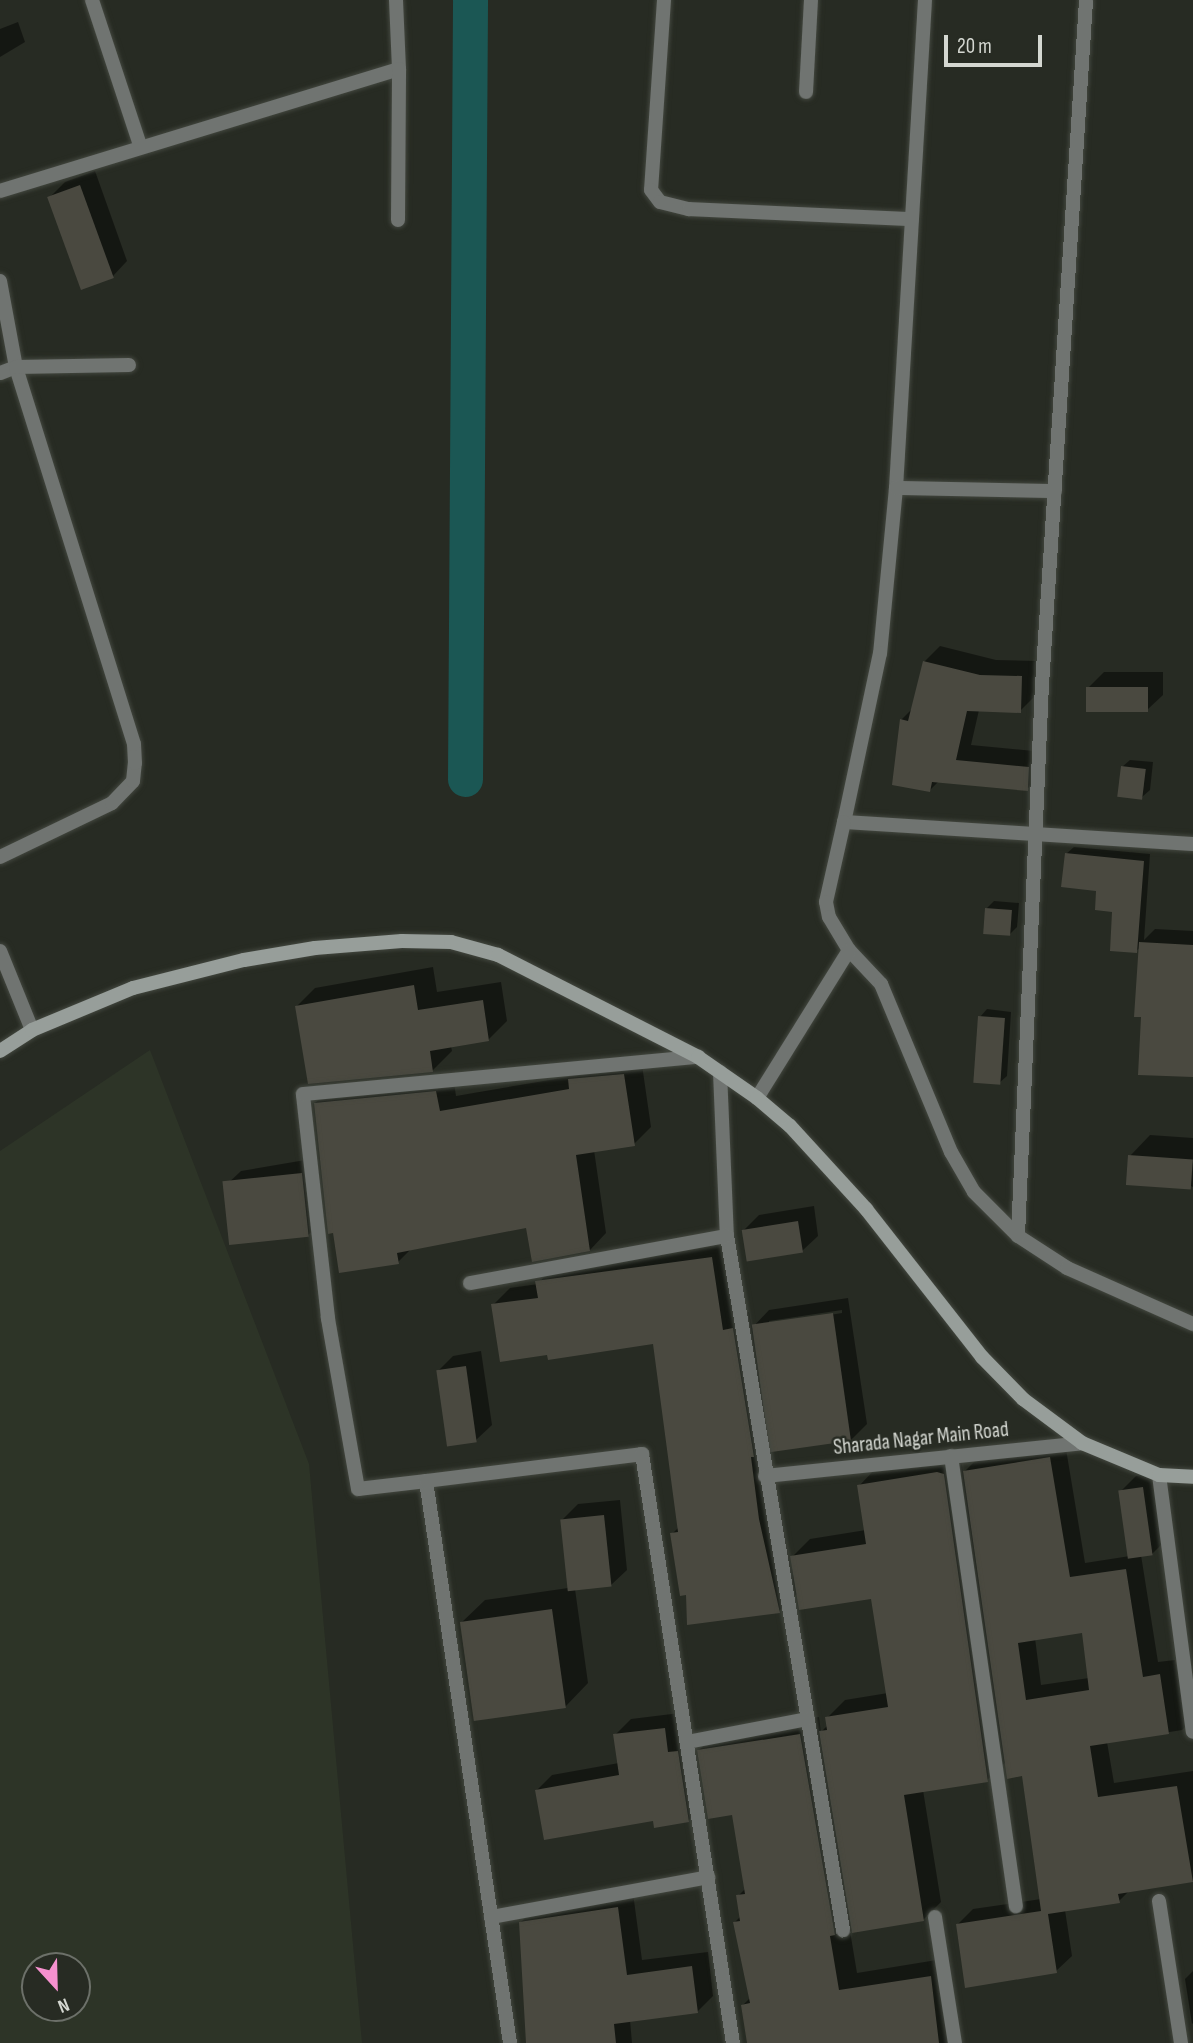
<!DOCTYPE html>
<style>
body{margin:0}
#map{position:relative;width:1193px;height:2043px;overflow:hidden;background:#272b23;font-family:"Sofia Sans Condensed",sans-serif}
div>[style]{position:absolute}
.built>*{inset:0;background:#2d3427}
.shadow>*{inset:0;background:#0007}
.canal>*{height:35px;margin:-17.5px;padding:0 17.5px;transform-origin:17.5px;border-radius:17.5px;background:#1b5754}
.building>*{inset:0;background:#4a4940;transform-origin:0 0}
.roads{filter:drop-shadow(0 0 2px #43473f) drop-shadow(0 0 2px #43473f)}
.street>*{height:14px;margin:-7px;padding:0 7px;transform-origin:7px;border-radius:7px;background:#707471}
.secondary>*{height:14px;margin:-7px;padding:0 7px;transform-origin:7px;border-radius:7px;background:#979e9a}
span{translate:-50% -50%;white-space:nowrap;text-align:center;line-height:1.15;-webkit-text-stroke:5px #272b23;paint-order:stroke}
.street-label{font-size:21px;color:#d4d7d1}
.north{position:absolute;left:21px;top:1952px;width:70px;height:70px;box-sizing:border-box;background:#272b23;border:2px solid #6c7069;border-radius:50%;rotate:158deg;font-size:19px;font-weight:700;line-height:28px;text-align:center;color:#d4d7d1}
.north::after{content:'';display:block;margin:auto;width:24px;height:32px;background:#f690cf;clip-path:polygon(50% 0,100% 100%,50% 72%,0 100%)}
.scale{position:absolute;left:944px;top:35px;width:98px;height:32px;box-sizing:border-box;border:4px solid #d4d7d1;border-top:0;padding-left:9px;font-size:21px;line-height:24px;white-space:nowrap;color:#d4d7d1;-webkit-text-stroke:5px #272b23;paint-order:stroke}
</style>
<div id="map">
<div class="built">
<i style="clip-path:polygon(evenodd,150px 1050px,309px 1464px,362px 2043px,0 2043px,0 1151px,150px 1050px,35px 1966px,77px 1966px,77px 2008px,35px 2008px,35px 1966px)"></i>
</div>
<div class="shadow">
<i style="clip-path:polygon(18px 22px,25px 42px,0 57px,0 29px)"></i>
<i style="clip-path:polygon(95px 171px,127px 261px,112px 277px,49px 198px,65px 182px)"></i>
<i style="clip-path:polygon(940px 646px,996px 660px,1037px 661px,1036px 695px,1020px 711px,979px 710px,971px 745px,1044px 752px,1043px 774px,1027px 789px,939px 781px,930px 790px,901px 720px,913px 708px,924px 662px)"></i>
<i style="clip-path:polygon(1104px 672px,1163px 672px,1163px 695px,1147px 710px,1088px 688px)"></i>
<i style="clip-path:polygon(1130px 760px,1153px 762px,1150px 790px,1142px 797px,1122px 767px)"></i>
<i style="clip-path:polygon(1074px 847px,1150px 854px,1144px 940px,1155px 929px,1193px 931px,1193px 1076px,1143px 1016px,1141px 947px,1136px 951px,1114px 910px,1066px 854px)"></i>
<i style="clip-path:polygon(994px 901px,1019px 903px,1017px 927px,1010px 934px,986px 909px)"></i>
<i style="clip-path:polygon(433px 967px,437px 992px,501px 982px,507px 1021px,488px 1040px,451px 1046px,452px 1051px,433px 1070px,296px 1007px,315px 988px)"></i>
<i style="clip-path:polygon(987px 1009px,1011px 1012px,1007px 1076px,999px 1083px,980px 1017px)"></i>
<i style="clip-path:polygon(641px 1058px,651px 1127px,634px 1144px,594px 1150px,606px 1233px,590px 1250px,527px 1226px,412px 1248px,398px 1262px,315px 1103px,332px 1087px,453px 1075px,456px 1096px,573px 1076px,586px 1063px)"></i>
<i style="clip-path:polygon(1150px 1135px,1193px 1138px,1193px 1187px,1130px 1156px)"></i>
<i style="clip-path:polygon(317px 1158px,324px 1220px,308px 1235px,225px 1186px,241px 1171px)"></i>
<i style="clip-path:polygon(814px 1206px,818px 1236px,802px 1251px,744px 1230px,759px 1215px)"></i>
<i style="clip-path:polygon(evenodd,729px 1241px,740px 1314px,749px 1312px,752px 1328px,769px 1310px,848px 1298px,867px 1424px,851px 1440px,772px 1437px,767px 1442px,793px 1579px,792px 1557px,810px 1539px,866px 1530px,859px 1486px,876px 1468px,961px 1457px,963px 1473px,980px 1456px,1065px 1443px,1085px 1563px,1130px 1556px,1120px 1492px,1136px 1476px,1158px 1473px,1168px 1538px,1152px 1554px,1141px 1555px,1158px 1662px,1175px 1660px,1177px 1670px,1192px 1667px,1193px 1719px,1182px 1730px,1107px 1742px,1114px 1783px,1193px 1771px,1193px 1881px,1130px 1890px,1119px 1901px,1065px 1910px,1072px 1956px,1056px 1971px,957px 1925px,973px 1909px,1041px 1899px,1023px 1774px,1007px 1761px,987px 1780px,923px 1790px,941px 1902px,923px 1920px,850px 1931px,857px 1973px,949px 1958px,960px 2043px,748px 2043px,743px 2005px,751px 1997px,735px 1922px,741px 1916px,738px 1896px,745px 1889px,734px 1813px,699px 1750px,718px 1732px,819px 1717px,821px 1732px,828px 1725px,827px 1718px,845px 1700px,888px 1693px,873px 1597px,798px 1593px,779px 1611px,687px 1593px,672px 1534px,679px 1527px,654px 1342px,548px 1353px,493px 1305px,510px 1288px,538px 1284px,554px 1265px,729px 1241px,842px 1310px,842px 1313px,769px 1325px,769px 1321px,842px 1310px,729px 1241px,1084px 1631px,1089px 1678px,1041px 1685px,1035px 1638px,1084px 1631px)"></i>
<i style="clip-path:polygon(481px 1351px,492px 1425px,476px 1440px,438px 1371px,453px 1356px)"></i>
<i style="clip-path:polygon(620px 1500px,627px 1570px,611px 1585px,575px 1589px,588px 1683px,565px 1707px,461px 1623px,485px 1600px,568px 1588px,562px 1520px,578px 1504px)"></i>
<i style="clip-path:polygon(680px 1713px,693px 1736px,704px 1805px,688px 1821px,655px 1819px,537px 1790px,552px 1775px,619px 1763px,615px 1735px,631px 1719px)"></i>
<i style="clip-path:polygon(633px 1893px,642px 1960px,708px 1952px,713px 1996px,697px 2012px,630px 2020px,632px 2043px,529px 2043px,521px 1922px,536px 1907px)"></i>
<i style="clip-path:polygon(1193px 1971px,1193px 2023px,1192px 2024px,1185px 1979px)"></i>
</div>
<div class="canal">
<i style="left:465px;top:779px;width:779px;rotate:-89.63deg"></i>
</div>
<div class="building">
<i style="left:80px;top:185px;width:99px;height:35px;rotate:70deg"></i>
<i style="clip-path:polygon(923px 661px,980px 675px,1022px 676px,1021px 713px,967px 711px,956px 760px,1029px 767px,1028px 791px,932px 782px,930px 792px,892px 785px,900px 719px,908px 721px)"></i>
<i style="left:1086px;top:687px;width:62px;height:25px"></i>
<i style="left:1121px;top:766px;width:25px;height:31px;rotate:7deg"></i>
<i style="clip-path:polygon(1065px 853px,1144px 861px,1137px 953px,1110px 951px,1112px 912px,1095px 910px,1096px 891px,1061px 887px)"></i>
<i style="left:985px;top:908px;width:27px;height:26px;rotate:4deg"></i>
<i style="clip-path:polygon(1139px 942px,1193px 945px,1193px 1077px,1138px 1075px,1141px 1017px,1134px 1017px)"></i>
<i style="clip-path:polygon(414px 985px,418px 1010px,483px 1000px,489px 1041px,430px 1051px,433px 1072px,308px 1084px,295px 1006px)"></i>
<i style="left:978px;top:1016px;width:27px;height:67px;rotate:4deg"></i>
<i style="clip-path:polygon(624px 1074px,635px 1146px,576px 1155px,590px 1251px,532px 1262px,526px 1228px,397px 1253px,399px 1264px,339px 1273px,333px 1233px,328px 1234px,314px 1103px,436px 1091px,440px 1111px,569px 1089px,568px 1079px)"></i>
<i style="left:1128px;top:1155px;width:65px;height:30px;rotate:4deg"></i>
<i style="left:302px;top:1173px;width:64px;height:80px;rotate:84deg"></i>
<i style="left:798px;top:1221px;width:32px;height:57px;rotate:81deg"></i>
<i style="clip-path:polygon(712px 1257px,723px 1330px,733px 1328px,754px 1457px,751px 1457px,759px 1519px,780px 1613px,687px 1625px,686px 1595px,680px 1596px,670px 1533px,678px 1532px,653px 1344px,548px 1360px,547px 1355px,500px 1362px,491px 1304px,538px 1298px,535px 1281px)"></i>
<i style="left:833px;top:1313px;width:129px;height:82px;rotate:82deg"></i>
<i style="left:466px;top:1366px;width:77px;height:30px;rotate:82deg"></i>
<i style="clip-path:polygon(evenodd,1050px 1457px,1070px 1577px,1126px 1569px,1143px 1677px,1160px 1674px,1169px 1734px,1090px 1746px,1098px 1797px,1177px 1786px,1193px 1882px,1118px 1894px,1120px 1903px,1048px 1914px,1057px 1973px,965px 1988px,956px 1924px,1041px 1911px,1022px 1776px,1007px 1779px,963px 1471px,1050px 1457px,1082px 1633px,1089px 1690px,1026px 1700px,1018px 1643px,1082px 1633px)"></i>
<i style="clip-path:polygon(937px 1472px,944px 1474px,988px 1782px,904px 1795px,924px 1921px,852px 1933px,819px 1731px,827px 1730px,825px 1717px,888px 1707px,871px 1599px,799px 1610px,790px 1556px,866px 1544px,857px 1485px)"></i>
<i style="left:1143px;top:1487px;width:69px;height:25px;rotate:82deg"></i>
<i style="left:604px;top:1515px;width:72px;height:44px;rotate:84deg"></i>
<i style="left:552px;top:1609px;width:100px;height:93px;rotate:82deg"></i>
<i style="clip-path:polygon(665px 1728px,668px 1752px,678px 1751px,689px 1822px,654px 1828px,653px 1821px,544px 1840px,535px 1790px,619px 1775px,613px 1734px)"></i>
<i style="clip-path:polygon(800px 1734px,835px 1935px,830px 1936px,839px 1990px,931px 1976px,939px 2043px,747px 2043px,741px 2005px,750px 2003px,733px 1922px,740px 1921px,736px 1895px,745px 1894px,732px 1815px,708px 1819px,697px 1750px)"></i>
<i style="clip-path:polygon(618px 1907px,627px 1975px,692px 1966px,698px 2013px,614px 2024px,616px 2043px,526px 2043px,519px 1922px)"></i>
</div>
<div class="roads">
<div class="street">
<i style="left:92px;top:0;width:153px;rotate:71.7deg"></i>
<i style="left:664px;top:0;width:190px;rotate:93.9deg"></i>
<i style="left:651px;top:190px;width:15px;rotate:53deg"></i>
<i style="left:660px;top:202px;width:30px;rotate:14deg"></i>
<i style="left:689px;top:209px;width:223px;rotate:2.6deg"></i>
<i style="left:925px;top:0;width:489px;rotate:93.4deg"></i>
<i style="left:896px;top:488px;width:166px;rotate:95.5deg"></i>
<i style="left:880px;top:653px;width:173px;rotate:102deg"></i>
<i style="left:844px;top:822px;width:350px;rotate:3.6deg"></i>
<i style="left:806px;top:92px;width:92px;rotate:-86.9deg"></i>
<i style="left:0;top:191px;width:417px;rotate:-17deg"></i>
<i style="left:399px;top:69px;width:69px;rotate:-92.5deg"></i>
<i style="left:398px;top:220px;width:151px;rotate:-89.6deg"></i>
<i style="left:0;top:281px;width:87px;rotate:79.5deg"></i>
<i style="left:16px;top:367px;width:17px;rotate:159deg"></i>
<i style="left:896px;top:488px;width:159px;rotate:1.1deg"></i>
<i style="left:844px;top:822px;width:82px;rotate:102.7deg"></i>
<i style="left:826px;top:902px;width:15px;rotate:79deg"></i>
<i style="left:829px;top:917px;width:39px;rotate:59deg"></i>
<i style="left:849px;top:950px;width:47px;rotate:46.7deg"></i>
<i style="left:881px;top:984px;width:182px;rotate:67.4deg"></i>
<i style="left:951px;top:1152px;width:46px;rotate:60.1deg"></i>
<i style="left:974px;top:1192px;width:62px;rotate:45deg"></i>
<i style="left:1018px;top:1236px;width:59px;rotate:33.1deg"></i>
<i style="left:1067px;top:1268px;width:138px;rotate:24deg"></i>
<i style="left:0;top:857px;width:124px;rotate:-25.7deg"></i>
<i style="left:112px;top:803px;width:30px;rotate:-46deg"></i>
<i style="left:133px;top:781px;width:18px;rotate:-84deg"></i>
<i style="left:135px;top:763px;width:19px;rotate:-93deg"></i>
<i style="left:134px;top:744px;width:395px;rotate:-107.4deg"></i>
<i style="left:16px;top:367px;width:113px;rotate:-1deg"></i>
<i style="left:0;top:951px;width:85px;rotate:67.9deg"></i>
<i style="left:720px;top:1072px;width:164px;rotate:87.6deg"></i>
<i style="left:727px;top:1236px;width:704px;rotate:80.51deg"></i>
<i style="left:757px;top:1098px;width:174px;rotate:-58.1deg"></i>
<i style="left:1018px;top:1236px;width:552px;rotate:-87.51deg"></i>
<i style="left:1042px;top:685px;width:686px;rotate:-86.32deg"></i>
<i style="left:470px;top:1283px;width:261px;rotate:-10.4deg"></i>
<i style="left:951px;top:1456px;width:455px;rotate:81.8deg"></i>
<i style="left:1159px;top:1475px;width:259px;rotate:82.5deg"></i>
<i style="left:765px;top:1476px;width:319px;rotate:-5.9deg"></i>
<i style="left:426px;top:1481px;width:68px;rotate:173.3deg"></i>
<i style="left:358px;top:1489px;width:174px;rotate:-100deg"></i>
<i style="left:328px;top:1318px;width:225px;rotate:-96.4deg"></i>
<i style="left:303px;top:1094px;width:397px;rotate:-5.4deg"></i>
<i style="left:687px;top:1742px;width:123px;rotate:-10.8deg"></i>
<i style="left:1159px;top:1901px;width:144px;rotate:81.2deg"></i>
<i style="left:491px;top:1917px;width:221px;rotate:-10.4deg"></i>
<i style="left:935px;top:1917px;width:128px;rotate:81deg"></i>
<i style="left:510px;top:2043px;width:568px;rotate:-98.5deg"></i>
<i style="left:426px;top:1481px;width:218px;rotate:-7.1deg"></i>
<i style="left:642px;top:1454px;width:596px;rotate:81.22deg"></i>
</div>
<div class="secondary">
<i style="left:0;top:1051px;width:38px;rotate:-33deg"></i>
<i style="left:32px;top:1030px;width:109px;rotate:-22.6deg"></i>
<i style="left:133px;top:988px;width:114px;rotate:-14.2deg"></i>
<i style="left:244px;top:960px;width:72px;rotate:-9.6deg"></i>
<i style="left:315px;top:948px;width:87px;rotate:-4.6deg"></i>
<i style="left:402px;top:941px;width:49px;rotate:1.2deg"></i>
<i style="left:451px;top:942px;width:49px;rotate:15.5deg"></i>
<i style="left:498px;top:955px;width:225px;rotate:27deg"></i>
<i style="left:698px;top:1057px;width:72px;rotate:34.8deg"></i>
<i style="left:757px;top:1098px;width:43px;rotate:40.3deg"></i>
<i style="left:790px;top:1126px;width:113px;rotate:47.5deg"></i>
<i style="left:866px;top:1209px;width:188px;rotate:51.9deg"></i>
<i style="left:982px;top:1357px;width:59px;rotate:45.7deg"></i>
<i style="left:1023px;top:1399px;width:74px;rotate:36.7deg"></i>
<i style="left:1082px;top:1443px;width:83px;rotate:22.6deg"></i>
<i style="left:1159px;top:1475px;width:34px;rotate:3deg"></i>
</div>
</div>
<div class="street-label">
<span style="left:921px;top:1439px;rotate:-6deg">Sharada Nagar Main Road</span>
</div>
<div class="north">N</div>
<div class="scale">20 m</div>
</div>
